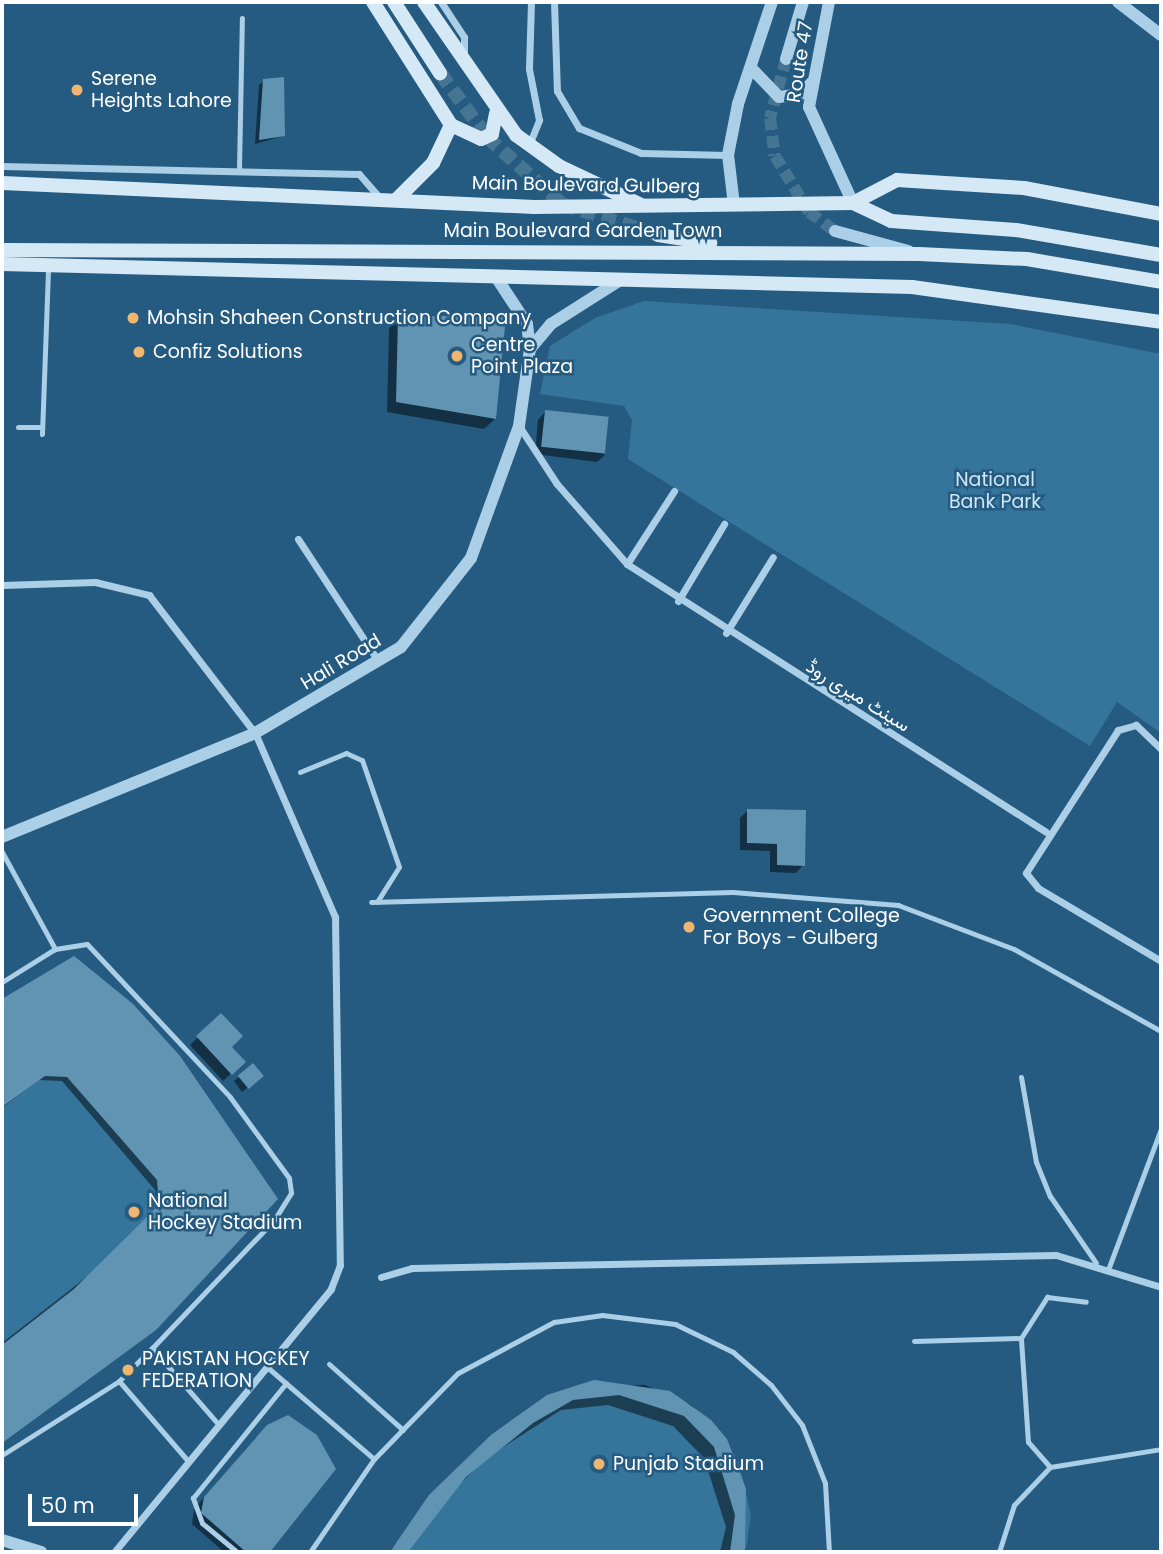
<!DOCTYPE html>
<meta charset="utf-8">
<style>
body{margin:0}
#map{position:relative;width:1163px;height:1554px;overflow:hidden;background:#255b80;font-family:Poppins,Vazirmatn,sans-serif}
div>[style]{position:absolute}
.green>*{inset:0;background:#35749b}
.shadow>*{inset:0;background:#0007}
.building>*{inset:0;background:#6193b2;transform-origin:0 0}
.tertiary-tunnel>*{height:12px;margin-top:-6px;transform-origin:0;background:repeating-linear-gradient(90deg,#467493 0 12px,transparent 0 18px)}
.secondary-tunnel>*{height:14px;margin-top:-7px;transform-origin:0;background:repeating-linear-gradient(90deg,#467493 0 14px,transparent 0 21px)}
.service>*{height:5px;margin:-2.5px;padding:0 2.5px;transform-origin:2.5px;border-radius:2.5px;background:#abcfe6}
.minor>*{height:7px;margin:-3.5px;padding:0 3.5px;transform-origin:3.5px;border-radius:3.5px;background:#abcfe6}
.tertiary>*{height:12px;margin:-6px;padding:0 6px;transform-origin:6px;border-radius:6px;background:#abcfe6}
.secondary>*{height:14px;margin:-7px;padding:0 7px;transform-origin:7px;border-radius:7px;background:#d5e8f6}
.dots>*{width:19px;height:19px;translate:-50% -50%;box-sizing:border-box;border:4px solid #255b80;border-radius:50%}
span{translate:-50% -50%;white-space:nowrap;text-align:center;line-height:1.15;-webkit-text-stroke:5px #255b80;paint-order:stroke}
.street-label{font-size:19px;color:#fff}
.poi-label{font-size:19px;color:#fff}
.left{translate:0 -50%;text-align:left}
.park-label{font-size:19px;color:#cee6f5}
.frame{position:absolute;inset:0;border:4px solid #fff;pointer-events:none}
.scale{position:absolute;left:28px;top:1494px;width:110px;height:32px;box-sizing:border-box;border:4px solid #fff;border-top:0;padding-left:9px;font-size:21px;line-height:24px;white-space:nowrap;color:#fff;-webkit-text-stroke:5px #255b80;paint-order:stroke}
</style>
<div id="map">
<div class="green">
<i style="clip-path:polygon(644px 301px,1010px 324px,1161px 354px,1161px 733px,1117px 702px,1090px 746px,628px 459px,632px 420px,624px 406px,540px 394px,550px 346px,595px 318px)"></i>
<i style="clip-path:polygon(74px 956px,133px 1004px,180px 1056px,278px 1199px,156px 1330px,2px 1443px,2px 999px)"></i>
<i style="clip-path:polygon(594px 1380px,670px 1391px,711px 1420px,739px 1462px,751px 1515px,746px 1550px,755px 1552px,390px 1552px,429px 1495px,491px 1435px,547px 1395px)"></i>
</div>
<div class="shadow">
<i style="clip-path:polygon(264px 81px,283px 136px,255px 144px,259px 85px)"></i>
<i style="clip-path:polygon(399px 318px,495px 419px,484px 429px,387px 412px,389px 328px)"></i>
<i style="clip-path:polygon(545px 412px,605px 455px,597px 462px,535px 454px,538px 420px)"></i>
<i style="clip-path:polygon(748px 810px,803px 865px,796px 873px,770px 872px,770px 851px,740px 850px,740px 818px)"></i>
<i style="clip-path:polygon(73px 958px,179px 1057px,149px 1335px,2px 1442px,2px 1343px,112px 1257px,155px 1212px,155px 1190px,62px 1081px,39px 1080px,2px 1108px,2px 1005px)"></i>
<i style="clip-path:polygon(221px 1015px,229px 1047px,243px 1062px,223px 1081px,190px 1045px)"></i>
<i style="clip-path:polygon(253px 1065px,257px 1080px,242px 1092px,234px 1081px)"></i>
<i style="clip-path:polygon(645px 1385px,691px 1405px,725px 1440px,746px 1552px,720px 1552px,726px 1527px,704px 1458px,673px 1426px,608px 1405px,561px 1410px,488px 1457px,439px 1504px,408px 1552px,389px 1552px,492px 1436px,569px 1388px)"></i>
<i style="clip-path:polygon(256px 1437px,334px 1469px,268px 1552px,224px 1552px,192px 1524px,194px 1509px)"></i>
</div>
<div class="building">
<i style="clip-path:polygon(284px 77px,285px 136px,259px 140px,263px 79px)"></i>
<i style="clip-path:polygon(398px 316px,506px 316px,496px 419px,396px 402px)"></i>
<i style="left:545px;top:410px;width:64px;height:37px;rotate:6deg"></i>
<i style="clip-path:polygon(747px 809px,806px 810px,805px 866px,777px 865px,777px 844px,747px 843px)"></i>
<i style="clip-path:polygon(74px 956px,133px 1004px,180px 1056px,278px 1199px,156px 1330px,2px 1443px,2px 1345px,74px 1289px,159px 1205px,157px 1180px,67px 1077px,45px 1076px,2px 1107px,2px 999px)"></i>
<i style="clip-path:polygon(221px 1013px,243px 1036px,232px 1047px,246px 1062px,232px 1075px,196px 1036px)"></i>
<i style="left:253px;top:1063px;width:17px;height:20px;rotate:50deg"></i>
<i style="clip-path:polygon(594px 1380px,670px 1391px,711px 1420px,727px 1439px,746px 1489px,745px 1552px,730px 1552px,735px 1515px,714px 1447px,684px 1416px,619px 1395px,573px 1400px,533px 1423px,466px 1477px,408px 1552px,390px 1552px,429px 1495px,491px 1435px,547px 1395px)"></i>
<i style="clip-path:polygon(288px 1415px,317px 1435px,336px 1469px,270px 1552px,246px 1552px,201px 1513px,204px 1497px,267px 1425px)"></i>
</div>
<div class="tertiary-tunnel">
<i style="left:786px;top:59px;width:61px;rotate:105.2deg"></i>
<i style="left:770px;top:118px;width:38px;rotate:83deg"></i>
<i style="left:775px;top:156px;width:66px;rotate:58.7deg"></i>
<i style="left:809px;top:212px;width:32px;rotate:36deg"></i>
</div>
<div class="secondary-tunnel">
<i style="left:440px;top:73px;width:79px;rotate:53.7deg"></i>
<i style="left:487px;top:137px;width:101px;rotate:41.8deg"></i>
<i style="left:562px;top:204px;width:101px;rotate:17.9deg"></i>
</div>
<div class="service">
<i style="left:239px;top:169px;width:151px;rotate:-88.9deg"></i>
<i style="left:18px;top:427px;width:24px"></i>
<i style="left:42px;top:434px;width:166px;rotate:-87.9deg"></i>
<i style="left:300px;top:772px;width:50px;rotate:-22.4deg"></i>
<i style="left:346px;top:753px;width:17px;rotate:24deg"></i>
<i style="left:362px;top:760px;width:113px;rotate:70.9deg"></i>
<i style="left:399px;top:867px;width:41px;rotate:122.2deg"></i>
<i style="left:2px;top:852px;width:111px;rotate:61.3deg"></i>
<i style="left:371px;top:902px;width:362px;rotate:-1.6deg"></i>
<i style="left:733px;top:892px;width:166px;rotate:4.5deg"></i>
<i style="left:898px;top:905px;width:124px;rotate:20.8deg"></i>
<i style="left:1014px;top:949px;width:168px;rotate:29.2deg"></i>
<i style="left:2px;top:982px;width:62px;rotate:-31.9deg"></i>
<i style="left:55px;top:949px;width:32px;rotate:-9deg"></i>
<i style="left:87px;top:944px;width:209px;rotate:46.9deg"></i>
<i style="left:230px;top:1097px;width:100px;rotate:53.9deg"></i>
<i style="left:289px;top:1178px;width:15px;rotate:82deg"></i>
<i style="left:291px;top:1193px;width:32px;rotate:122deg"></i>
<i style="left:274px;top:1220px;width:177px;rotate:133.6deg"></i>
<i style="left:152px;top:1348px;width:102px;rotate:49deg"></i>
<i style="left:1021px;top:1077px;width:86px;rotate:80deg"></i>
<i style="left:1036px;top:1162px;width:37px;rotate:68deg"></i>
<i style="left:1050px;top:1196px;width:81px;rotate:55.5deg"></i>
<i style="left:1109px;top:1267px;width:147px;rotate:-69.4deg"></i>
<i style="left:914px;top:1341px;width:107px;rotate:-1.6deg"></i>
<i style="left:329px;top:1364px;width:99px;rotate:41.7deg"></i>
<i style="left:267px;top:1367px;width:141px;rotate:40.7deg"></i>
<i style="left:119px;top:1381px;width:47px;rotate:-45deg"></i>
<i style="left:2px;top:1455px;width:138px;rotate:-32.3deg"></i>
<i style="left:119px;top:1381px;width:106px;rotate:49.2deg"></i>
<i style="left:1050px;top:1467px;width:33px;rotate:-131deg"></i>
<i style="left:1028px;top:1442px;width:104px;rotate:-93.9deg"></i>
<i style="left:1021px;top:1338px;width:49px;rotate:-57.6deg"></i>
<i style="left:1047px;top:1297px;width:39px;rotate:7deg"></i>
<i style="left:237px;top:1552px;width:45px;rotate:-140.4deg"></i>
<i style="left:202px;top:1523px;width:27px;rotate:-110deg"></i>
<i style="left:193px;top:1498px;width:148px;rotate:-51deg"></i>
<i style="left:310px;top:1552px;width:113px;rotate:-55.5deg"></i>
<i style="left:374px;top:1459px;width:120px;rotate:-45.7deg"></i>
<i style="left:458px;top:1373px;width:109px;rotate:-28deg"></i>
<i style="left:554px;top:1322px;width:49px;rotate:-8.3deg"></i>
<i style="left:602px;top:1315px;width:74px;rotate:7deg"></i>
<i style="left:675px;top:1324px;width:64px;rotate:25.8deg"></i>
<i style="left:733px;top:1352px;width:50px;rotate:41deg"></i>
<i style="left:771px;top:1385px;width:51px;rotate:52.2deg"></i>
<i style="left:802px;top:1425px;width:62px;rotate:68.4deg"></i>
<i style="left:825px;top:1483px;width:69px;rotate:86.7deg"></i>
<i style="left:999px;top:1552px;width:49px;rotate:-72.3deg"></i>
<i style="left:1014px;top:1505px;width:52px;rotate:-46.5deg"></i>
<i style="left:1050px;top:1467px;width:112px;rotate:-9.2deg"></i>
</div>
<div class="minor">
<i style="left:441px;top:2px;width:42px;rotate:56.7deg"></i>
<i style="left:464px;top:37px;width:20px;rotate:90deg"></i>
<i style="left:554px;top:2px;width:89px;rotate:88.1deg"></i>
<i style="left:557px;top:91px;width:43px;rotate:59.3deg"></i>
<i style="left:579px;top:128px;width:67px;rotate:22deg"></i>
<i style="left:641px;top:153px;width:87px;rotate:1.3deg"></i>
<i style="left:529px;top:145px;width:27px;rotate:-68deg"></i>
<i style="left:539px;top:120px;width:52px;rotate:-101.1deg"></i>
<i style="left:529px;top:69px;width:67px;rotate:-88.3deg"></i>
<i style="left:2px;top:166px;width:357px;rotate:1.3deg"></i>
<i style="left:359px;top:174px;width:33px;rotate:49deg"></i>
<i style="left:519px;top:426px;width:69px;rotate:56.8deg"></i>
<i style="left:557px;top:484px;width:106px;rotate:48.8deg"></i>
<i style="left:627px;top:564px;width:497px;rotate:32.6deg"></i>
<i style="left:298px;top:539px;width:146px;rotate:56.7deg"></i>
<i style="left:627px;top:564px;width:87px;rotate:-57.2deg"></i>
<i style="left:2px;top:585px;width:93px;rotate:-1.8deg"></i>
<i style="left:95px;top:582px;width:56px;rotate:13.5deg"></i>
<i style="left:149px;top:595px;width:174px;rotate:52.5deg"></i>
<i style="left:255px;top:733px;width:201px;rotate:66.5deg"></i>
<i style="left:335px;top:917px;width:348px;rotate:89.2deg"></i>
<i style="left:340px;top:1265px;width:26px;rotate:111deg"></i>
<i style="left:331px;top:1289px;width:341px;rotate:129.5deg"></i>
<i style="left:678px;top:601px;width:90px;rotate:-59.1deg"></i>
<i style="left:726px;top:633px;width:89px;rotate:-58.3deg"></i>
<i style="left:1161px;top:749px;width:35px;rotate:-136deg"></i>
<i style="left:1136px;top:725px;width:19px;rotate:164deg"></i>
<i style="left:1118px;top:730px;width:170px;rotate:122.8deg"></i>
<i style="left:1026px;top:873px;width:19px;rotate:51deg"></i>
<i style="left:1038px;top:888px;width:143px;rotate:30.7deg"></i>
<i style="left:381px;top:1277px;width:32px;rotate:-16deg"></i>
<i style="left:412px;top:1268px;width:644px;rotate:-1.16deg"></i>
<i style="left:1056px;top:1255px;width:110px;rotate:16.9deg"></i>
</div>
<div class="tertiary">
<i style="left:829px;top:2px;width:107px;rotate:100.8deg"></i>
<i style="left:809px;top:107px;width:106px;rotate:65.4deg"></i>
<i style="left:1118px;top:2px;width:54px;rotate:37.5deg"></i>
<i style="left:786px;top:59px;width:59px;rotate:-73.4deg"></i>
<i style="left:751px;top:68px;width:40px;rotate:46deg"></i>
<i style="left:779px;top:97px;width:22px;rotate:-8deg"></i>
<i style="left:801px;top:94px;width:16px;rotate:-47deg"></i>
<i style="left:734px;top:205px;width:50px;rotate:-96.8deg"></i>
<i style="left:728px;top:155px;width:52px;rotate:-78.9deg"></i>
<i style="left:738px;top:104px;width:108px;rotate:-71.6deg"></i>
<i style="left:835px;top:231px;width:76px;rotate:15.3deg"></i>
<i style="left:496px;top:277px;width:56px;rotate:56.6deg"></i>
<i style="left:527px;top:324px;width:25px;rotate:83deg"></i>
<i style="left:2px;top:837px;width:274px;rotate:-22.3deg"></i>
<i style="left:255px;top:733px;width:169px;rotate:-30.5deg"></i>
<i style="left:401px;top:647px;width:113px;rotate:-51.8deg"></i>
<i style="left:471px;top:558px;width:140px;rotate:-70deg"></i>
<i style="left:519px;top:426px;width:78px;rotate:-81.9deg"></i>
<i style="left:530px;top:349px;width:33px;rotate:-50deg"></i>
<i style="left:551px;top:324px;width:84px;rotate:-32.4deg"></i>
<i style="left:2px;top:1540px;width:41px;rotate:17.1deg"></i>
</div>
<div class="secondary">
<i style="left:373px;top:2px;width:146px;rotate:57.6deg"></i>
<i style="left:451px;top:125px;width:42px;rotate:115.3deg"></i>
<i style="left:433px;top:163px;width:52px;rotate:135deg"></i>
<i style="left:394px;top:2px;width:85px;rotate:57.1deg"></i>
<i style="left:424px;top:2px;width:162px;rotate:55.3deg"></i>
<i style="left:516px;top:135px;width:53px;rotate:35.8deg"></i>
<i style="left:559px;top:166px;width:89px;rotate:25.4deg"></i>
<i style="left:451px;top:125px;width:33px;rotate:25deg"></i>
<i style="left:481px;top:139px;width:12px;rotate:-24deg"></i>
<i style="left:492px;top:134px;width:21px;rotate:-79deg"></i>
<i style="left:2px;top:183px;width:533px;rotate:2.58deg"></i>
<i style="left:534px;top:207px;width:319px;rotate:-0.7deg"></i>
<i style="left:853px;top:203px;width:50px;rotate:-27.6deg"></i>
<i style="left:897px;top:180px;width:127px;rotate:3.6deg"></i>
<i style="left:1024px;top:188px;width:139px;rotate:10.7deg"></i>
<i style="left:853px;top:203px;width:42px;rotate:25.3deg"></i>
<i style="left:891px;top:221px;width:125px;rotate:4.1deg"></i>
<i style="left:1016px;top:230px;width:147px;rotate:9.8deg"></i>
<i style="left:658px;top:235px;width:53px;rotate:8.7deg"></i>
<i style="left:2px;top:250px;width:917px;rotate:0.25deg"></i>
<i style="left:919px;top:254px;width:108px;rotate:2.7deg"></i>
<i style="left:1027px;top:259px;width:136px;rotate:9.7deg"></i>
<i style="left:2px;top:264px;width:910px;rotate:1.45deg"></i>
<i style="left:912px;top:287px;width:251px;rotate:8deg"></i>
</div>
<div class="dots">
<i style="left:77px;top:90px;background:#f0b66f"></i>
<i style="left:133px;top:318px;background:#f0b66f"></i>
<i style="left:139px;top:352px;background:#f0b66f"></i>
<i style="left:457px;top:356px;background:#f0b66f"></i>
<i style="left:689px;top:927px;background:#f0b66f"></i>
<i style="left:134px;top:1212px;background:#f0b66f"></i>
<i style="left:128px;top:1370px;background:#f0b66f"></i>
<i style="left:599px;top:1464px;background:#f0b66f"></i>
</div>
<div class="street-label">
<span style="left:800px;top:62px;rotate:-81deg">Route 47</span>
<span style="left:586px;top:185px;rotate:1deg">Main Boulevard Gulberg</span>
<span style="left:583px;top:231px">Main Boulevard Garden Town</span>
<span style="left:341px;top:662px;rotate:-31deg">Hali Road</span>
<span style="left:858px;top:696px;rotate:32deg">سینٹ میری روڈ</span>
</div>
<div class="poi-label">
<span class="left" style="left:91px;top:90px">Serene<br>Heights Lahore</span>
<span class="left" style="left:147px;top:318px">Mohsin Shaheen Construction Company</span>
<span class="left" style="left:471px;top:356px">Centre<br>Point Plaza</span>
<span class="left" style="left:153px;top:352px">Confiz Solutions</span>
<span class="left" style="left:703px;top:927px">Government College<br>For Boys - Gulberg</span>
<span class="left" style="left:148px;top:1212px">National<br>Hockey Stadium</span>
<span class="left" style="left:142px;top:1370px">PAKISTAN HOCKEY<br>FEDERATION</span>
<span class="left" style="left:613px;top:1464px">Punjab Stadium</span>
</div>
<div class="park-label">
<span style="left:995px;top:491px">National<br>Bank Park</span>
</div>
<div class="frame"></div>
<div class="scale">50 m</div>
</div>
